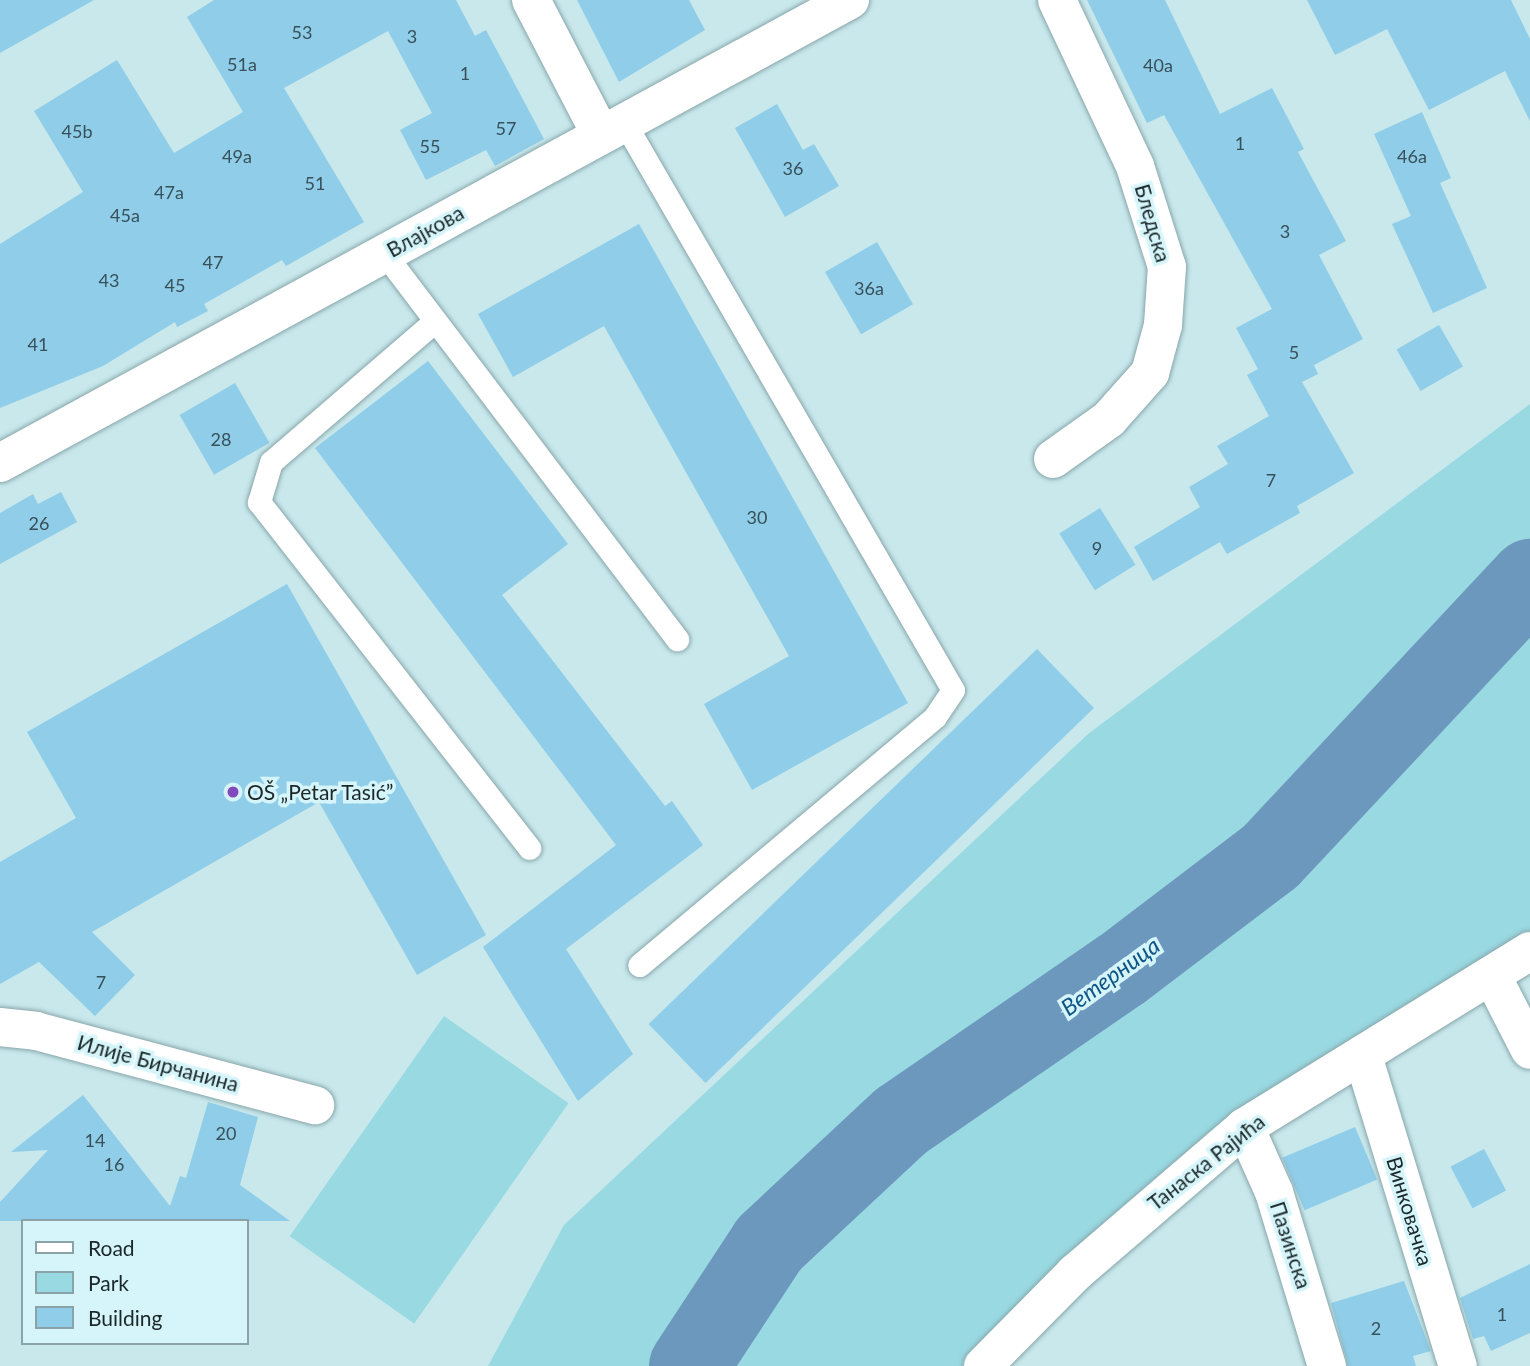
<!DOCTYPE html>
<meta charset="utf-8">
<style>
body{margin:0}
#map{position:relative;width:1530px;height:1366px;overflow:hidden;background:#c8e8ec;font-family:Lato,sans-serif}
div>[style]{position:absolute}
.green>*{inset:0;background:#99d9e2;transform-origin:0 0}
.river>*{height:80px;margin:-40px;padding:0 40px;transform-origin:40px;border-radius:40px;background:#6d98be}
.building>*{inset:0;background:#8fcde8;transform-origin:0 0}
.roads{filter:drop-shadow(0 0 2px #88a6aa) drop-shadow(0 0 2px #88a6aa)}
.service>*{height:23px;margin:-11.5px;padding:0 11.5px;transform-origin:11.5px;border-radius:11.5px;background:#fff}
.minor>*{height:38px;margin:-19px;padding:0 19px;transform-origin:19px;border-radius:19px;background:#fff}
.tertiary>*{height:38px;margin:-19px;padding:0 19px;transform-origin:19px;border-radius:19px;background:#fff}
.dots>*{width:19px;height:19px;translate:-50% -50%;box-sizing:border-box;border:4px solid #d5f5fa;border-radius:50%}
span{translate:-50% -50%;white-space:nowrap;text-align:center;line-height:1.15;-webkit-text-stroke:7px #d5f5fa;paint-order:stroke}
.number-label{font-size:18px;color:#385059}
.number-label span{-webkit-text-stroke-width:0}
.street-label{font-size:21px;color:#1b2729}
.poi-label{font-size:21px;color:#1b2729}
.left{translate:0 -50%;text-align:left}
.water-label{font-size:23px;color:#0e5586;font-style:italic}
.legend{position:absolute;left:21px;top:1219px;width:228px;height:126px;box-sizing:border-box;background:#d5f5fa;border:2px solid #8ba3a6;margin:0;padding:9px 12px;list-style:none;font-size:21px;color:#1b2729}
.legend li{display:flex;align-items:center;gap:14px;height:35px}
.legend b{width:35px;border:2px solid #8ba3a6}
</style>
<div id="map">
<div class="green">
<i style="clip-path:polygon(1530px 404px,1530px 951px,1363px 1056px,983px 1366px,488px 1366px,564px 1225px,1088px 734px)"></i>
<i style="left:444px;top:1016px;width:152px;height:269px;rotate:35deg"></i>
</div>
<div class="river">
<i style="left:689px;top:1366px;width:146px;rotate:-56.7deg"></i>
<i style="left:769px;top:1244px;width:180px;rotate:-43deg"></i>
<i style="left:901px;top:1121px;width:267px;rotate:-34.5deg"></i>
<i style="left:1121px;top:970px;width:187px;rotate:-37.2deg"></i>
<i style="left:1270px;top:857px;width:381px;rotate:-46.9deg"></i>
</div>
<div class="building">
<i style="clip-path:polygon(0 0,94px 0,0 53px)"></i>
<i style="clip-path:polygon(214px 0,456px 0,475px 36px,486px 30px,544px 139px,495px 166px,486px 150px,426px 180px,400px 130px,432px 113px,388px 31px,284px 88px,364px 222px,286px 266px,282px 260px,204px 304px,208px 311px,177px 327px,175px 322px,103px 366px,0 408px,0 244px,83px 192px,34px 111px,117px 60px,174px 153px,243px 112px,187px 17px)"></i>
<i style="clip-path:polygon(577px 0,689px 0,705px 30px,619px 82px)"></i>
<i style="clip-path:polygon(1087px 0,1165px 0,1220px 114px,1272px 88px,1304px 149px,1298px 152px,1346px 241px,1319px 255px,1363px 339px,1314px 365px,1318px 374px,1302px 382px,1354px 473px,1297px 506px,1300px 513px,1227px 554px,1220px 542px,1153px 581px,1134px 547px,1200px 507px,1189px 487px,1228px 464px,1217px 446px,1269px 416px,1247px 375px,1258px 369px,1236px 328px,1272px 309px,1164px 115px,1147px 123px)"></i>
<i style="clip-path:polygon(1307px 0,1511px 0,1530px 39px,1530px 121px,1505px 71px,1429px 110px,1387px 29px,1335px 55px)"></i>
<i style="clip-path:polygon(777px 104px,803px 150px,814px 144px,839px 186px,785px 217px,735px 128px)"></i>
<i style="clip-path:polygon(1422px 112px,1451px 178px,1440px 183px,1487px 288px,1433px 313px,1392px 224px,1411px 216px,1374px 134px)"></i>
<i style="clip-path:polygon(639px 224px,908px 703px,752px 790px,704px 704px,789px 656px,604px 326px,513px 377px,478px 314px)"></i>
<i style="left:877px;top:242px;width:72px;height:60px;rotate:60deg"></i>
<i style="left:1439px;top:325px;width:48px;height:49px;rotate:60deg"></i>
<i style="clip-path:polygon(428px 361px,568px 544px,502px 595px,665px 806px,672px 801px,703px 845px,566px 949px,633px 1054px,578px 1101px,483px 947px,616px 845px,315px 448px)"></i>
<i style="left:235px;top:383px;width:69px;height:64px;rotate:60deg"></i>
<i style="clip-path:polygon(61px 492px,77px 522px,0 564px,0 513px,33px 494px,38px 504px)"></i>
<i style="left:1100px;top:508px;width:67px;height:48px;rotate:58deg"></i>
<i style="clip-path:polygon(287px 584px,486px 935px,417px 975px,319px 802px,92px 932px,135px 975px,95px 1016px,39px 962px,0 984px,0 862px,76px 818px,27px 732px)"></i>
<i style="left:1037px;top:649px;width:82px;height:540px;rotate:46deg"></i>
<i style="clip-path:polygon(83px 1095px,170px 1206px,180px 1176px,186px 1178px,208px 1102px,258px 1117px,240px 1185px,290px 1221px,0 1221px,0 1202px,48px 1150px,11px 1152px)"></i>
<i style="left:1355px;top:1127px;width:57px;height:79px;rotate:67deg"></i>
<i style="left:1484px;top:1149px;width:47px;height:38px;rotate:62deg"></i>
<i style="clip-path:polygon(1530px 1264px,1530px 1333px,1491px 1351px,1484px 1336px,1473px 1339px,1460px 1298px)"></i>
<i style="clip-path:polygon(1404px 1281px,1431px 1351px,1413px 1356px,1416px 1366px,1348px 1366px,1331px 1303px)"></i>
</div>
<div class="roads">
<div class="service">
<i style="left:624px;top:122px;width:656px;rotate:59.92deg"></i>
<i style="left:953px;top:690px;width:32px;rotate:124deg"></i>
<i style="left:935px;top:717px;width:386px;rotate:140deg"></i>
<i style="left:384px;top:253px;width:485px;rotate:52.8deg"></i>
<i style="left:435px;top:321px;width:216px;rotate:139.3deg"></i>
<i style="left:271px;top:462px;width:42px;rotate:106.7deg"></i>
<i style="left:259px;top:502px;width:439px;rotate:52deg"></i>
</div>
<div class="minor">
<i style="left:531px;top:0;width:152px;rotate:62.6deg"></i>
<i style="left:1053px;top:459px;width:69px;rotate:-35.5deg"></i>
<i style="left:1109px;top:419px;width:62px;rotate:-48.3deg"></i>
<i style="left:1150px;top:373px;width:50px;rotate:-74.8deg"></i>
<i style="left:1163px;top:325px;width:58px;rotate:-86.1deg"></i>
<i style="left:1167px;top:267px;width:106px;rotate:-107.6deg"></i>
<i style="left:1135px;top:166px;width:183px;rotate:-115.2deg"></i>
<i style="left:1492px;top:976px;width:83px;rotate:62.8deg"></i>
<i style="left:0;top:1027px;width:36px;rotate:6deg"></i>
<i style="left:36px;top:1031px;width:289px;rotate:14.9deg"></i>
<i style="left:1363px;top:1056px;width:324px;rotate:73deg"></i>
<i style="left:1245px;top:1127px;width:71px;rotate:66deg"></i>
<i style="left:1274px;top:1192px;width:182px;rotate:73.1deg"></i>
<i style="left:983px;top:1366px;width:131px;rotate:-45.3deg"></i>
<i style="left:1075px;top:1273px;width:224px;rotate:-40.7deg"></i>
<i style="left:1245px;top:1127px;width:335px;rotate:-31.7deg"></i>
</div>
<div class="tertiary">
<i style="left:0;top:463px;width:968px;rotate:-28.58deg"></i>
</div>
</div>
<div class="dots">
<i style="left:233px;top:792px;background:#8348be"></i>
</div>
<div class="number-label">
<span style="left:302px;top:32px">53</span>
<span style="left:412px;top:36px">3</span>
<span style="left:242px;top:64px">51a</span>
<span style="left:1158px;top:65px">40a</span>
<span style="left:465px;top:73px">1</span>
<span style="left:506px;top:128px">57</span>
<span style="left:77px;top:131px">45b</span>
<span style="left:1240px;top:143px">1</span>
<span style="left:430px;top:146px">55</span>
<span style="left:237px;top:156px">49a</span>
<span style="left:1412px;top:156px">46a</span>
<span style="left:793px;top:168px">36</span>
<span style="left:315px;top:183px">51</span>
<span style="left:169px;top:192px">47a</span>
<span style="left:125px;top:215px">45a</span>
<span style="left:1285px;top:231px">3</span>
<span style="left:213px;top:262px">47</span>
<span style="left:109px;top:280px">43</span>
<span style="left:175px;top:285px">45</span>
<span style="left:869px;top:288px">36a</span>
<span style="left:38px;top:344px">41</span>
<span style="left:1294px;top:352px">5</span>
<span style="left:221px;top:439px">28</span>
<span style="left:1271px;top:480px">7</span>
<span style="left:757px;top:517px">30</span>
<span style="left:39px;top:523px">26</span>
<span style="left:1097px;top:548px">9</span>
<span style="left:101px;top:982px">7</span>
<span style="left:226px;top:1133px">20</span>
<span style="left:95px;top:1140px">14</span>
<span style="left:114px;top:1164px">16</span>
<span style="left:1502px;top:1314px">1</span>
<span style="left:1376px;top:1328px">2</span>
</div>
<div class="street-label">
<span style="left:1153px;top:223px;rotate:74deg">Бледска</span>
<span style="left:425px;top:231px;rotate:-29deg">Влајкова</span>
<span style="left:158px;top:1063px;rotate:15deg">Илије Бирчанина</span>
<span style="left:1206px;top:1162px;rotate:-38deg">Танаска Рајића</span>
<span style="left:1410px;top:1211px;rotate:73deg">Винковачка</span>
<span style="left:1291px;top:1245px;rotate:72deg">Пазинска</span>
</div>
<div class="poi-label">
<span class="left" style="left:247px;top:792px">OŠ „Petar Tasić”</span>
</div>
<div class="water-label">
<span style="left:1110px;top:976px;rotate:-36deg">Ветерница</span>
</div>
<ul class="legend">
<li><b style="height:9px;background:#fff"></b>Road</li>
<li><b style="height:19px;background:#99d9e2"></b>Park</li>
<li><b style="height:19px;background:#8fcde8"></b>Building</li>
</ul>
</div>
